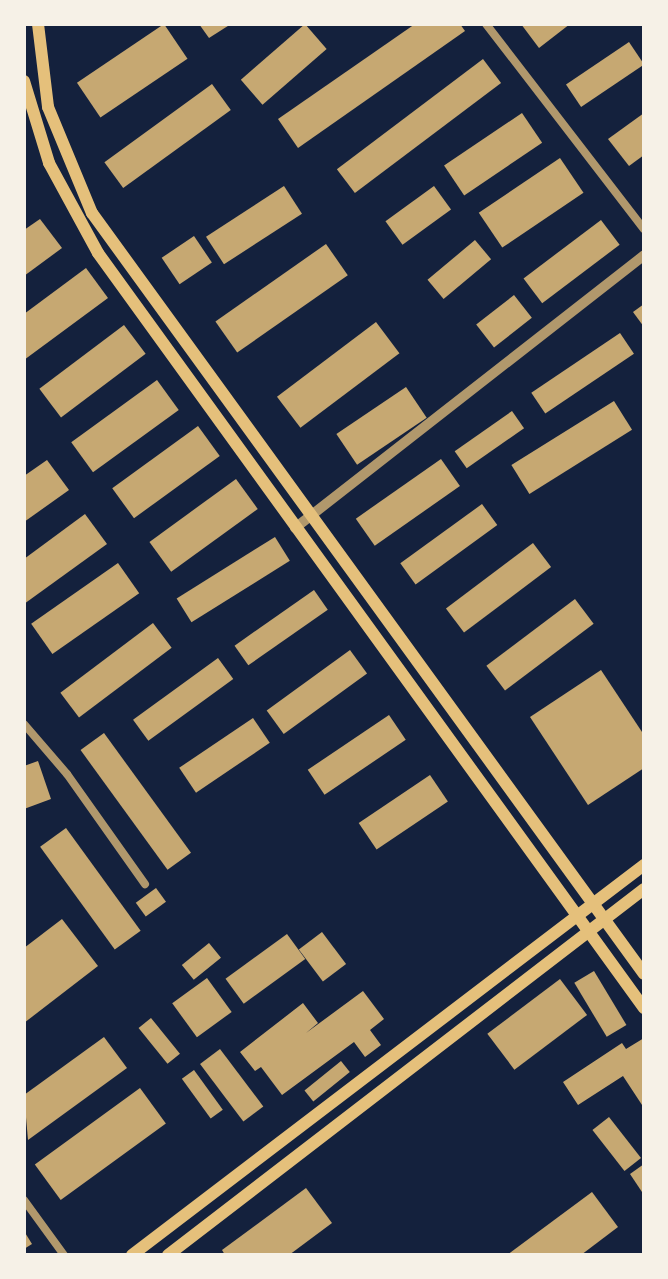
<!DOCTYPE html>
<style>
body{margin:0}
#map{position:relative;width:668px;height:1279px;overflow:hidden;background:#14213d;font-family:"DM Sans",sans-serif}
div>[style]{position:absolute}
.building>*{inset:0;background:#c6a872;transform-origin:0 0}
.minor>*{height:8px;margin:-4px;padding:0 4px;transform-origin:4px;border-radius:4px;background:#b1986c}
.tertiary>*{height:10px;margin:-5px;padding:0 5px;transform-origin:5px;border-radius:5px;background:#b1986c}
.secondary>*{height:12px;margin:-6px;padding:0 6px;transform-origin:6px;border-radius:6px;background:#e5c07b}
span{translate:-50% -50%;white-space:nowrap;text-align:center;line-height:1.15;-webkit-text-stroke:6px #f6f1e7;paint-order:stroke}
.frame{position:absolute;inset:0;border:26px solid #f6f1e7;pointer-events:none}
</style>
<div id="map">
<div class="building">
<i style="left:164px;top:24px;width:42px;height:105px;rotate:56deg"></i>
<i style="clip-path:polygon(199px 24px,231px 24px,209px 38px)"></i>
<i style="left:305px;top:24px;width:33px;height:85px;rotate:49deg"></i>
<i style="clip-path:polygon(415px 24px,460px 24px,465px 31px,298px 148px,278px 119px)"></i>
<i style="clip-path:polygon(521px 24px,570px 24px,539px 48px)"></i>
<i style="left:629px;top:42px;width:27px;height:76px;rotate:56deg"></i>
<i style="left:483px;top:59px;width:30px;height:183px;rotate:53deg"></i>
<i style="left:212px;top:84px;width:32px;height:133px;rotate:54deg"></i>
<i style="left:522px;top:113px;width:36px;height:94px;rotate:56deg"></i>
<i style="clip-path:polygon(644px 113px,644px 155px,629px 166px,608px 139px)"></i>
<i style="left:560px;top:158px;width:42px;height:98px;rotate:56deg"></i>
<i style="left:284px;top:186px;width:33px;height:93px;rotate:57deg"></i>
<i style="left:434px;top:186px;width:29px;height:60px;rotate:54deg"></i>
<i style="clip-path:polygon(40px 219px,62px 248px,24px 276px,24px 230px)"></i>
<i style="left:601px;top:220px;width:31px;height:97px;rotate:53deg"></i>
<i style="left:194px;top:236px;width:32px;height:39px;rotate:56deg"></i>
<i style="left:475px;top:240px;width:25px;height:62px;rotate:50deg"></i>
<i style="left:326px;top:244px;width:38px;height:135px;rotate:55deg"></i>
<i style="clip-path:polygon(86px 268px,108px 298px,24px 360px,24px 314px)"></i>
<i style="left:514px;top:295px;width:29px;height:48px;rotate:52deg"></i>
<i style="clip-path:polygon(644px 304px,644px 327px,633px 312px)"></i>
<i style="left:376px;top:322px;width:39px;height:124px;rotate:53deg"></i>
<i style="left:124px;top:325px;width:36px;height:106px;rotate:53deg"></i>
<i style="left:620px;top:333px;width:25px;height:107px;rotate:56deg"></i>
<i style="left:157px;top:380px;width:37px;height:106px;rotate:54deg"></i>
<i style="left:406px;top:387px;width:37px;height:84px;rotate:56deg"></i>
<i style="left:614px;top:401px;width:34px;height:121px;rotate:58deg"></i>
<i style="left:512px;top:411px;width:21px;height:70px;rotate:55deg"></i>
<i style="left:198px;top:426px;width:37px;height:106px;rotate:54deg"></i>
<i style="left:441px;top:459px;width:33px;height:104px;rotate:55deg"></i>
<i style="clip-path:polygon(47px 460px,69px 490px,24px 522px,24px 476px)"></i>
<i style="left:236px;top:479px;width:37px;height:107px;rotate:54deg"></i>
<i style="left:482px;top:504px;width:26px;height:101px;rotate:54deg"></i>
<i style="clip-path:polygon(85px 514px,107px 544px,24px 604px,24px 559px)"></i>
<i style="left:275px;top:537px;width:28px;height:116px;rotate:58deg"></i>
<i style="left:533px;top:543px;width:30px;height:109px;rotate:53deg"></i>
<i style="left:118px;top:563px;width:37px;height:106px;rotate:55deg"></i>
<i style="left:314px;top:590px;width:24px;height:97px;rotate:55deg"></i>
<i style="left:575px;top:599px;width:31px;height:111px;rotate:53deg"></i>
<i style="left:153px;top:623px;width:31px;height:116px;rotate:53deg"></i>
<i style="left:350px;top:650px;width:29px;height:103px;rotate:54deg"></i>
<i style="left:218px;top:658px;width:26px;height:105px;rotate:54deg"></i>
<i style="clip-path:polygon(601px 670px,644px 735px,644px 768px,588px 805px,530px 717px)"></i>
<i style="left:389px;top:715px;width:30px;height:98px;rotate:56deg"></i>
<i style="left:253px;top:718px;width:30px;height:89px;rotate:56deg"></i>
<i style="left:104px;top:733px;width:148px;height:29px;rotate:54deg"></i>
<i style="clip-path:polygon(38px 761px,51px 799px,24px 809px,24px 766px)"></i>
<i style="left:430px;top:775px;width:32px;height:86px;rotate:56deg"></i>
<i style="left:66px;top:828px;width:127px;height:32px;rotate:54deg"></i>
<i style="left:156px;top:888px;width:17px;height:25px;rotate:54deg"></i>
<i style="clip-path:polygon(62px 919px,98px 966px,24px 1023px,24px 948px)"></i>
<i style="left:322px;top:932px;width:40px;height:29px;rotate:53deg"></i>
<i style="left:287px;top:934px;width:31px;height:76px;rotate:54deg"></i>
<i style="left:209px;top:943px;width:19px;height:35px;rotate:51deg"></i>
<i style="left:594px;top:971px;width:63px;height:23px;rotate:59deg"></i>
<i style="left:207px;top:978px;width:42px;height:43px;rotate:54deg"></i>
<i style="left:560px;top:979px;width:45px;height:91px;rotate:53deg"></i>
<i style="clip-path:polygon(363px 991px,384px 1019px,370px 1030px,381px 1045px,365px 1057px,354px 1042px,282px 1095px,261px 1067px,255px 1071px,240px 1052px,303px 1003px,318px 1023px,306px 1033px)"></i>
<i style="left:151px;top:1018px;width:46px;height:16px;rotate:51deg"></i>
<i style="clip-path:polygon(104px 1037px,127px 1068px,28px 1140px,24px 1095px)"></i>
<i style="clip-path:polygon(644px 1038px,644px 1108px,623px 1076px,578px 1105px,563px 1082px,622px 1043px,626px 1049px)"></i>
<i style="left:220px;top:1049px;width:72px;height:25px;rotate:53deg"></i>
<i style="left:341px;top:1061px;width:14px;height:47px;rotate:51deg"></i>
<i style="left:194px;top:1070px;width:49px;height:15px;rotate:54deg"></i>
<i style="left:140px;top:1088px;width:44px;height:130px;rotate:54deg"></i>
<i style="left:609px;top:1117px;width:52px;height:21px;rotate:52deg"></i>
<i style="clip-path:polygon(644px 1164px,644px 1195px,630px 1174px)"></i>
<i style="clip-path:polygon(306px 1188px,332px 1223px,289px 1255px,225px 1255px,222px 1250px)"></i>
<i style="clip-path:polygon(592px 1192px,618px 1227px,581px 1255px,507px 1255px)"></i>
<i style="clip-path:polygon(24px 1231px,32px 1244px,24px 1249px)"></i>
</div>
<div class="minor">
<i style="left:486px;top:24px;width:259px;rotate:52.4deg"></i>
<i style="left:24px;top:724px;width:66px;rotate:49.3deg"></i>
<i style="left:67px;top:774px;width:135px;rotate:54.7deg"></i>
<i style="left:24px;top:1200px;width:68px;rotate:54deg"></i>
</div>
<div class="tertiary">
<i style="left:295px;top:528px;width:443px;rotate:-38deg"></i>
</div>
<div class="secondary">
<i style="left:38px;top:24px;width:84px;rotate:83.1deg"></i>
<i style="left:48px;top:107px;width:115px;rotate:67.5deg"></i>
<i style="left:92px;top:213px;width:940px;rotate:54.04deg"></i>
<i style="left:24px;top:81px;width:86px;rotate:73deg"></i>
<i style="left:49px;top:163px;width:102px;rotate:61.4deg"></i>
<i style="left:98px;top:253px;width:932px;rotate:54.13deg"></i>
<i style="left:132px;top:1255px;width:644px;rotate:-37.3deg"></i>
<i style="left:168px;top:1255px;width:600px;rotate:-37.56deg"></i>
</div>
<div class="frame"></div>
</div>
